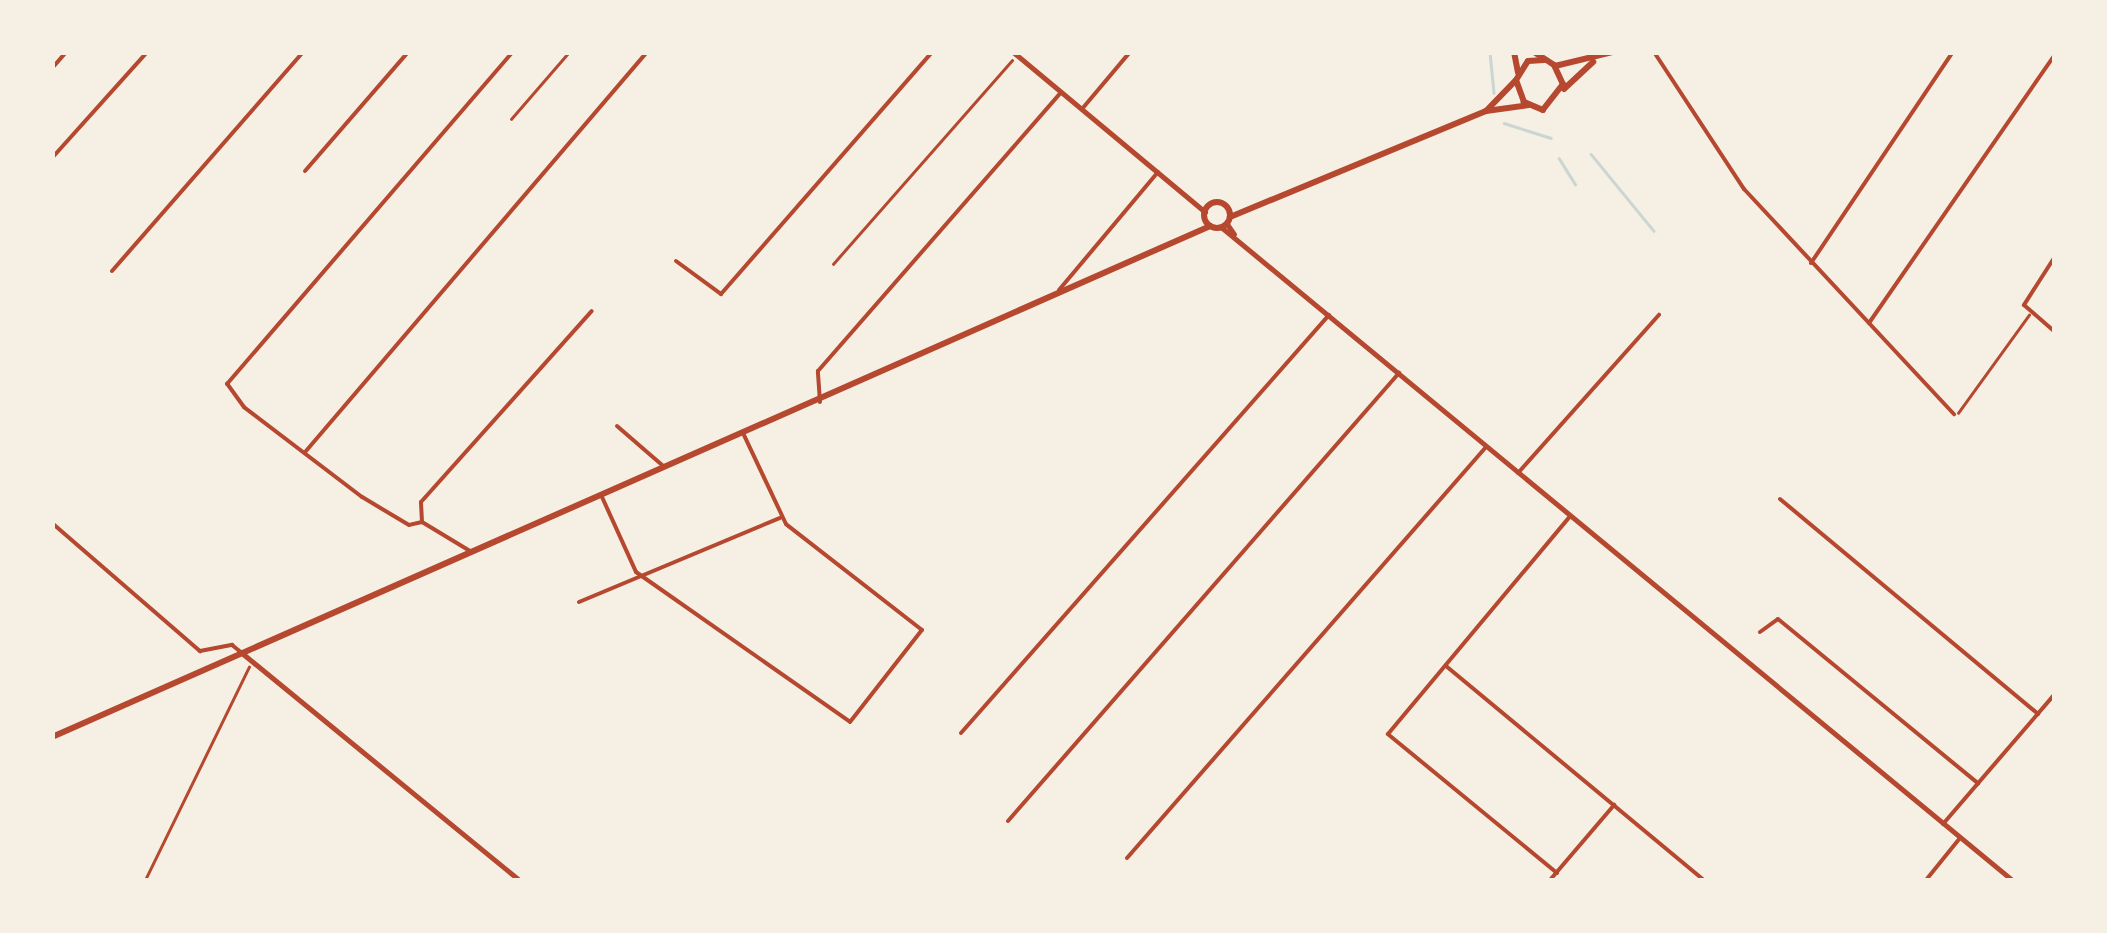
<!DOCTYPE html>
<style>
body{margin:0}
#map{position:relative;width:2107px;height:933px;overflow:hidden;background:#f6efe4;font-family:"IBM Plex Sans",sans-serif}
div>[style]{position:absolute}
.stream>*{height:2.5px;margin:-1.25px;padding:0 1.25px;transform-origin:1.25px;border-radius:1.25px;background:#c9d6d2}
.path>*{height:2.5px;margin:-1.25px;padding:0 1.25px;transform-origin:1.25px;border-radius:1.25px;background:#b5482f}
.minor>*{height:4px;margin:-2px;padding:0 2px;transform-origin:2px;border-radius:2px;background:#b5482f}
.tertiary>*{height:5px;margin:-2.5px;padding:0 2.5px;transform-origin:2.5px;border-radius:2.5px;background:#b5482f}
.secondary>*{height:6px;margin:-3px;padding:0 3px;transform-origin:3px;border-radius:3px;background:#b5482f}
.secondary>.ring{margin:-3px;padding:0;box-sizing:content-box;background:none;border:6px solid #b5482f;border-radius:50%}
.primary>*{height:6px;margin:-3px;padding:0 3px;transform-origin:3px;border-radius:3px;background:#b5482f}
span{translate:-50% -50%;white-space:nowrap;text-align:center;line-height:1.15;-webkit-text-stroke:9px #f6efe4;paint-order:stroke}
.frame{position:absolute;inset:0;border:55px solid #f6efe4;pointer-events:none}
</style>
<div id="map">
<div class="stream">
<i style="left:1490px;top:52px;width:41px;rotate:84.4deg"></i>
<i style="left:1504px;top:123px;width:49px;rotate:17.7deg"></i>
<i style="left:1591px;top:154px;width:99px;rotate:50.7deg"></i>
<i style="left:1559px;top:158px;width:31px;rotate:58deg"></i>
</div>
<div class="path">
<i style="left:511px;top:119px;width:89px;rotate:-49.1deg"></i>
<i style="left:833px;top:264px;width:271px;rotate:-48.7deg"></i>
<i style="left:1958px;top:413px;width:121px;rotate:-54.1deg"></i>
<i style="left:145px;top:880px;width:237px;rotate:-64deg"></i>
</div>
<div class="minor">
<i style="left:1654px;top:52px;width:164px;rotate:56.7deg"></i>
<i style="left:1744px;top:189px;width:308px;rotate:47deg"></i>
<i style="left:54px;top:66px;width:18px;rotate:-49deg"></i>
<i style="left:1082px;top:109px;width:75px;rotate:-49.9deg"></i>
<i style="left:52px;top:158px;width:142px;rotate:-48.1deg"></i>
<i style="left:305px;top:171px;width:157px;rotate:-49.1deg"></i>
<i style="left:2054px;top:258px;width:56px;rotate:122.6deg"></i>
<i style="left:2024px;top:305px;width:40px;rotate:41deg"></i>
<i style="left:676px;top:261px;width:56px;rotate:36.3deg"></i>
<i style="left:721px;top:294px;width:321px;rotate:-48.9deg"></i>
<i style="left:1811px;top:263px;width:254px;rotate:-56.1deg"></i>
<i style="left:112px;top:271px;width:291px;rotate:-48.9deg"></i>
<i style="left:1059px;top:290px;width:154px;rotate:-50deg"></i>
<i style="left:1869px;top:323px;width:325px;rotate:-55.3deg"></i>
<i style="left:820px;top:402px;width:31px;rotate:-94deg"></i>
<i style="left:818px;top:371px;width:370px;rotate:-48.9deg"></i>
<i style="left:617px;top:426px;width:60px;rotate:40.9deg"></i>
<i style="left:306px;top:451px;width:525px;rotate:-49.48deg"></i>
<i style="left:1518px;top:473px;width:212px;rotate:-48.3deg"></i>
<i style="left:602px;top:497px;width:82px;rotate:65.6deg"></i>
<i style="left:636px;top:572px;width:261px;rotate:35deg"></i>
<i style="left:850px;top:722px;width:117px;rotate:-52deg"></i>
<i style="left:922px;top:630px;width:172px;rotate:-142.1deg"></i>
<i style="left:786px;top:524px;width:98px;rotate:-115.3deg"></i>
<i style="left:1780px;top:499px;width:336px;rotate:39.8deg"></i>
<i style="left:422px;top:522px;width:13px;rotate:167deg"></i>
<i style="left:409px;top:525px;width:55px;rotate:-149.2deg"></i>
<i style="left:362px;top:497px;width:148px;rotate:-142.7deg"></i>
<i style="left:244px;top:407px;width:29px;rotate:-126deg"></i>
<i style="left:227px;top:384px;width:438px;rotate:-49.3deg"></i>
<i style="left:52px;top:523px;width:196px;rotate:40.9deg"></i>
<i style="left:200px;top:651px;width:33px;rotate:-11deg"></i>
<i style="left:232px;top:645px;width:14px;rotate:39deg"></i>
<i style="left:470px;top:551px;width:56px;rotate:-148.9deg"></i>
<i style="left:422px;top:522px;width:20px;rotate:-93deg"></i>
<i style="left:421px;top:502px;width:256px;rotate:-48.2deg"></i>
<i style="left:579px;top:602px;width:218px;rotate:-22.7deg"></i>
<i style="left:1760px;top:632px;width:22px;rotate:-36deg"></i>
<i style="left:1778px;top:619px;width:259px;rotate:39.4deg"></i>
<i style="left:1446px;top:666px;width:335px;rotate:39.7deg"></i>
<i style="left:961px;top:733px;width:557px;rotate:-48.64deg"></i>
<i style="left:1008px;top:821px;width:595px;rotate:-48.89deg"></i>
<i style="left:1943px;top:824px;width:170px;rotate:-49.3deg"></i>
<i style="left:1127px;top:858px;width:546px;rotate:-48.86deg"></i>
<i style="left:1557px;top:873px;width:219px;rotate:-140.6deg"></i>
<i style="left:1388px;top:734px;width:284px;rotate:-50.1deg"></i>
<i style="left:1550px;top:880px;width:99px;rotate:-49.5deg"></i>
<i style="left:1926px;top:880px;width:54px;rotate:-51deg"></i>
</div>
<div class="tertiary">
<i style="left:1013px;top:52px;width:250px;rotate:39.8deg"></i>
<i style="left:1227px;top:224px;width:12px;rotate:55deg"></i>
<i style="left:1221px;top:227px;width:1026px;rotate:39.54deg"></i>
<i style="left:243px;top:654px;width:357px;rotate:39.3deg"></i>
</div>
<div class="secondary">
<i style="left:1486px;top:111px;width:43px;rotate:-45.9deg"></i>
<i class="ring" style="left:1204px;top:202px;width:20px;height:20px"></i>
<i style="left:1230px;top:217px;width:277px;rotate:-22.5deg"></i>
<i style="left:1486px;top:111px;width:43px;rotate:-7.9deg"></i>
<i style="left:52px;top:737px;width:1266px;rotate:-23.81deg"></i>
</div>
<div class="primary">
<i style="left:1514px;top:52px;width:21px;rotate:79deg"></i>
<i style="left:1534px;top:52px;width:24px;rotate:33deg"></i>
<i style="left:1554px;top:65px;width:21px;rotate:65deg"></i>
<i style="left:1563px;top:84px;width:33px;rotate:128deg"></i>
<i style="left:1543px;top:110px;width:21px;rotate:-157deg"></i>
<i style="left:1524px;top:102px;width:23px;rotate:-110deg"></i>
<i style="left:1516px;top:80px;width:22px;rotate:-58deg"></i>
<i style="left:1528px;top:61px;width:16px;rotate:-4deg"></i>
<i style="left:1555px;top:66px;width:60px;rotate:-13.6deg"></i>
<i style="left:1564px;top:89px;width:40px;rotate:-43deg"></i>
</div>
<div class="frame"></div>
</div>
